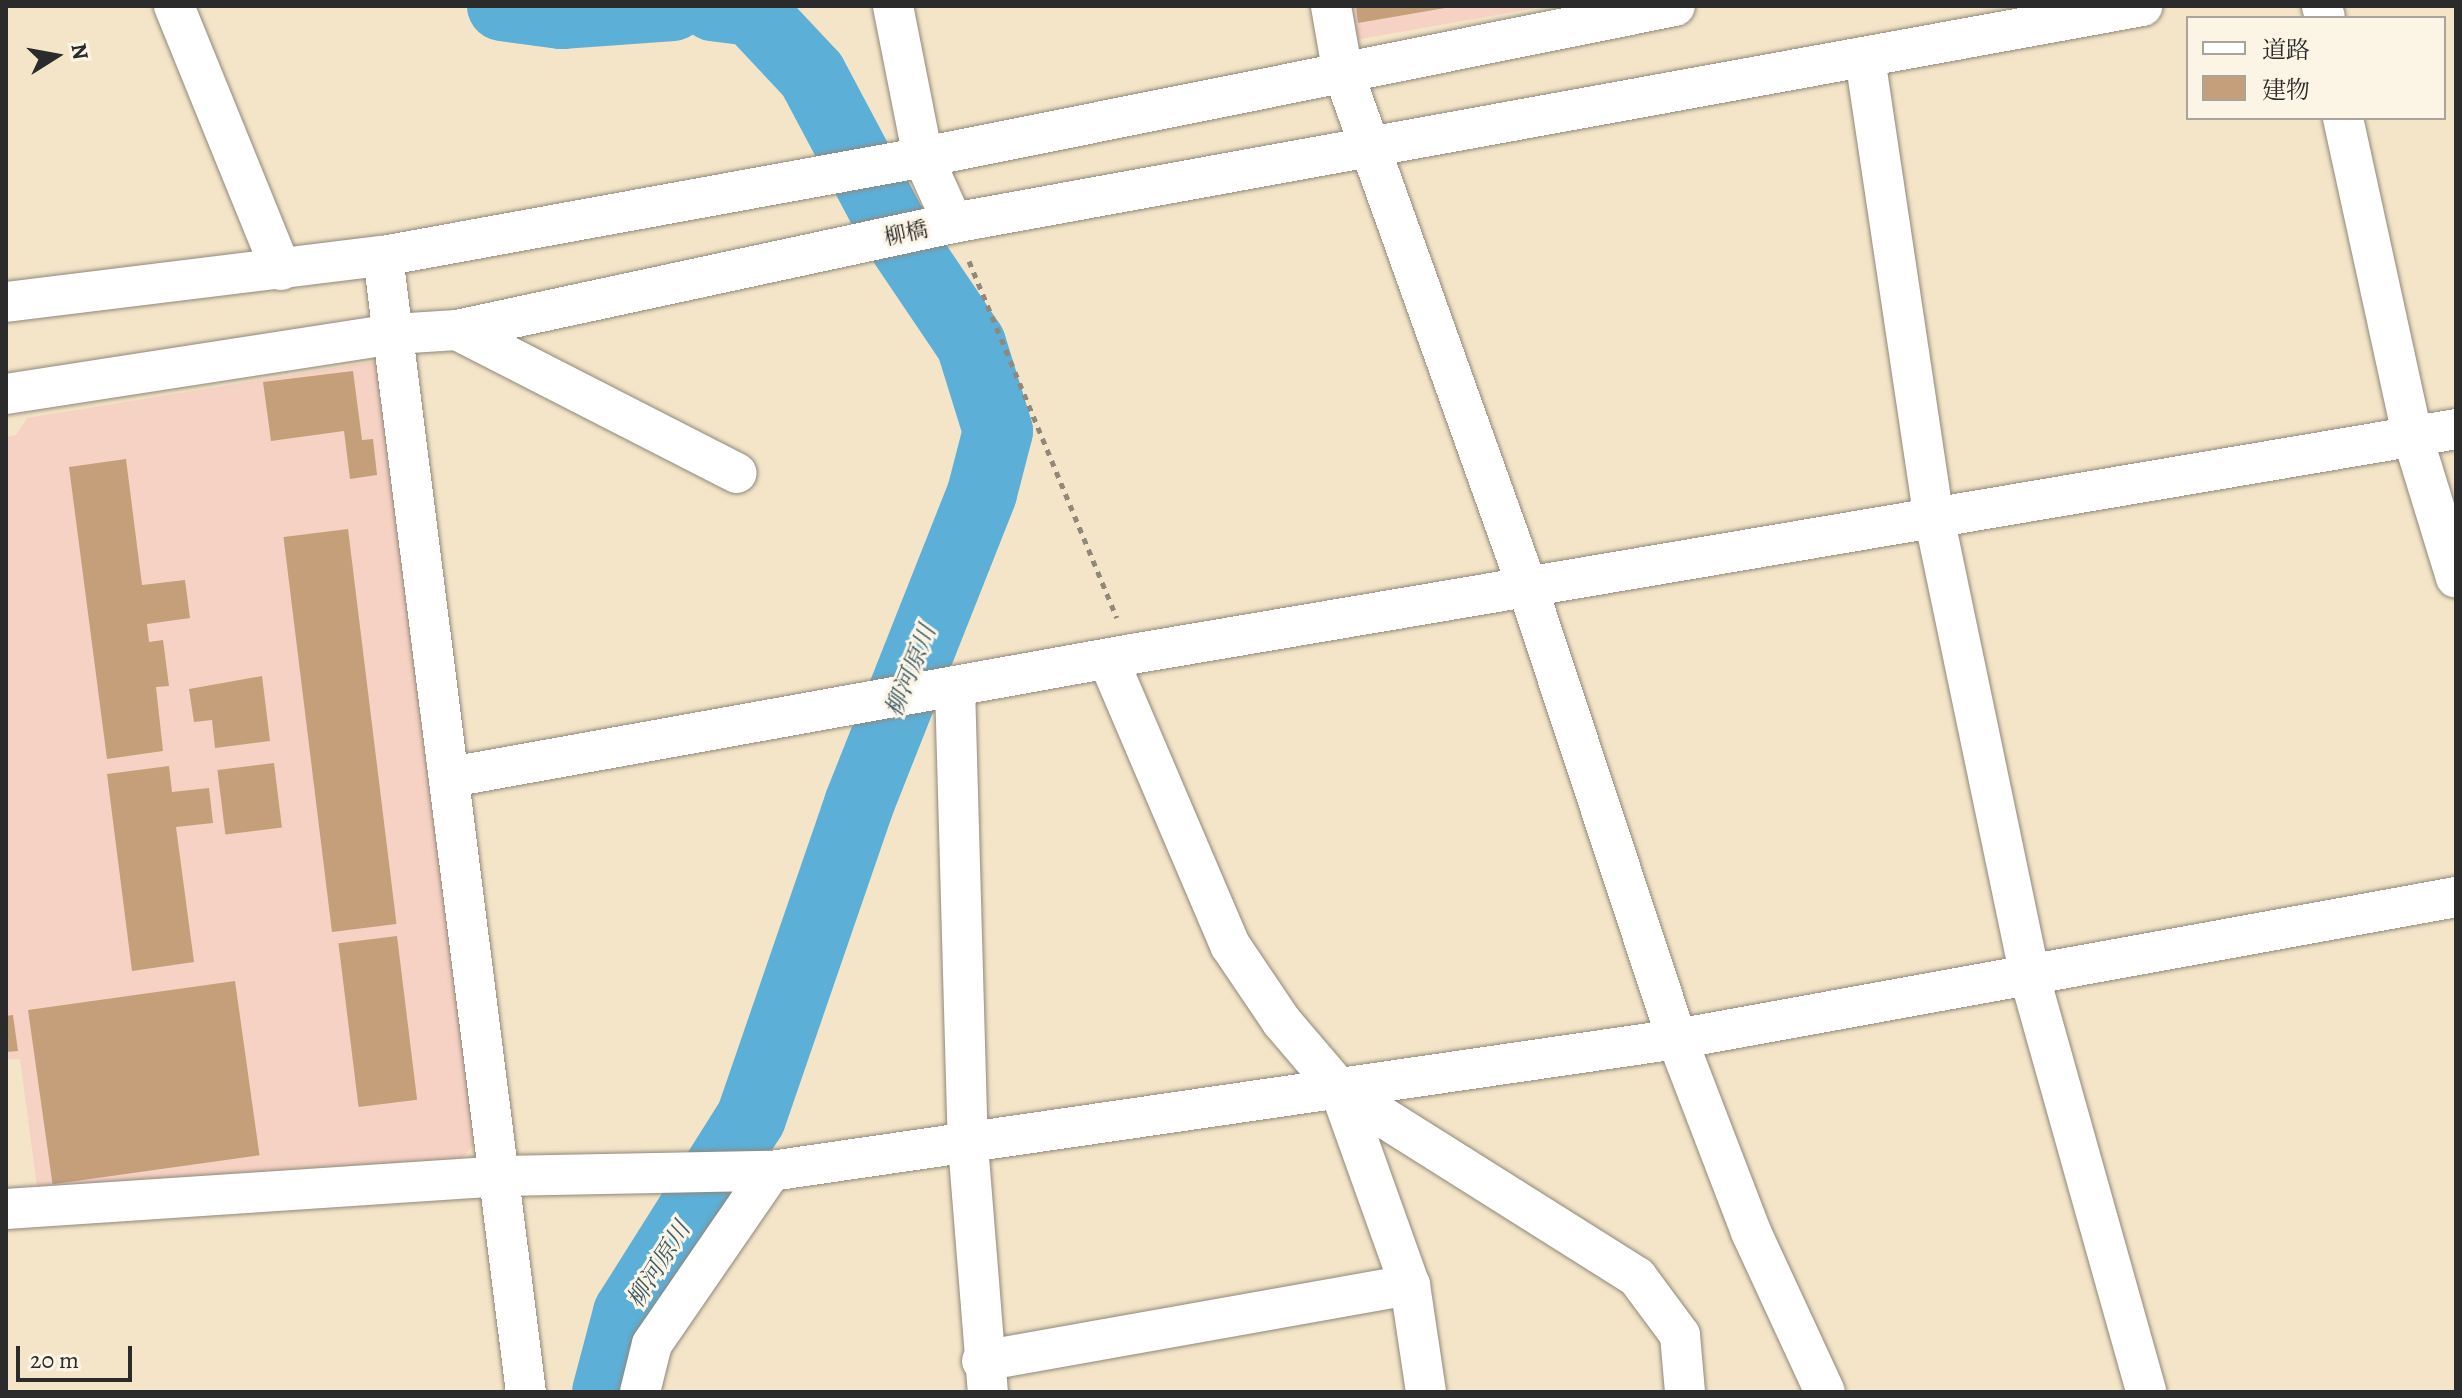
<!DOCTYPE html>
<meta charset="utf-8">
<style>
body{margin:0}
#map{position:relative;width:2462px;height:1398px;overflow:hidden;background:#f4e5c9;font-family:Alegreya,"Noto Serif JP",serif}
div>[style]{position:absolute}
.built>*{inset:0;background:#f6d2c4}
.river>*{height:70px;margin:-35px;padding:0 35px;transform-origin:35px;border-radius:35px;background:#5cafd7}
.building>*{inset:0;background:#c59f7a;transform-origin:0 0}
.path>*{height:5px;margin-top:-2.5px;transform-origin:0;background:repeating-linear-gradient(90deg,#90887a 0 6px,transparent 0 12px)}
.roads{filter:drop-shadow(0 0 2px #90887a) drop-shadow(0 0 2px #90887a)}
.minor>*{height:40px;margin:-20px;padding:0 20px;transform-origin:20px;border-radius:20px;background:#fff}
span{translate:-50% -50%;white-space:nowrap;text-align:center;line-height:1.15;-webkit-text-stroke:6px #fcf5e5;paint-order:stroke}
.street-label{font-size:22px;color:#2b2b2b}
.water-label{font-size:24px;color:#3c5967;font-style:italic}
.frame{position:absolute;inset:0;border:8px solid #2b2b2b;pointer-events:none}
.legend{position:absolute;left:2186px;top:16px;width:260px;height:104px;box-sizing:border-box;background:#fcf5e5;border:2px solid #a8a49b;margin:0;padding:10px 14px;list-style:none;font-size:24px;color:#2b2b2b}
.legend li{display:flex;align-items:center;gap:16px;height:40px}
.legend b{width:40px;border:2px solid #a8a49b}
.north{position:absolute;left:16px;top:16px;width:80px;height:80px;-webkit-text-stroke:6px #fcf5e5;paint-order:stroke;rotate:79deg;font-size:22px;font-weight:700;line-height:32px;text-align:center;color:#2b2b2b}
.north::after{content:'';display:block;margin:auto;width:28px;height:36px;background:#2b2b2b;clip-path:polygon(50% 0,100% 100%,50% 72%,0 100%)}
.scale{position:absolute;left:16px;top:1346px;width:116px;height:36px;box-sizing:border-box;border:4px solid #2b2b2b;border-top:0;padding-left:10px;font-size:24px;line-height:28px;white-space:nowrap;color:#2b2b2b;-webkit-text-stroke:6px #fcf5e5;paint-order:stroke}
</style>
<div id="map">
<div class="built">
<i style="clip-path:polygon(1349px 6px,1547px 6px,1355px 40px)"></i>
<i style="clip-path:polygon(377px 361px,477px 1141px,457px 1164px,37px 1187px,20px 1059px,6px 1060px,6px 437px,16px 435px,27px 418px)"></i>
</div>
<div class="river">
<i style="left:502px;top:6px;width:60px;rotate:7.7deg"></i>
<i style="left:561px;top:14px;width:112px;rotate:-4.1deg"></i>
<i style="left:607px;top:1392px;width:82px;rotate:-75.1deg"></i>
<i style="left:628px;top:1313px;width:231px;rotate:-57.8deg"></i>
<i style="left:751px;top:1118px;width:332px;rotate:-71deg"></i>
<i style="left:859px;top:804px;width:334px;rotate:-68.4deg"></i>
<i style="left:982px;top:493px;width:64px;rotate:-75.5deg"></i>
<i style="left:998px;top:431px;width:91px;rotate:-107.2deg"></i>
<i style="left:971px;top:344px;width:134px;rotate:-124deg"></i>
<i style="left:896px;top:233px;width:179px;rotate:-118deg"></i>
<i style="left:812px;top:75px;width:88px;rotate:-133.2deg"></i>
<i style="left:752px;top:11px;width:39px;rotate:-173deg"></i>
</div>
<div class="building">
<i style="clip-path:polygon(1356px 6px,1445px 6px,1445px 8px,1358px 23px)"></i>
<i style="clip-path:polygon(353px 371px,362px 440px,373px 439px,377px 475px,350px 479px,344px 431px,271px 441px,263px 382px)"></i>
<i style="clip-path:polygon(126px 459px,142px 585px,185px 580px,190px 618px,147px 624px,149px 642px,163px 640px,169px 686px,156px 687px,163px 751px,107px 759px,69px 467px)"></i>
<i style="left:348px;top:529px;width:398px;height:65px;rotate:83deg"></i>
<i style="clip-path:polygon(262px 676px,270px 741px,215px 748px,212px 720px,194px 722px,189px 689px)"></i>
<i style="left:274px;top:763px;width:65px;height:57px;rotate:83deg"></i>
<i style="clip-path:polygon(169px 766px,172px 792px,209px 788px,213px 823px,176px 827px,194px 962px,132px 971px,107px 774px)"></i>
<i style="left:397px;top:936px;width:165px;height:59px;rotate:83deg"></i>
<i style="left:235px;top:981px;width:176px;height:209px;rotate:82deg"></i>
<i style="clip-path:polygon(13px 1015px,18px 1051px,6px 1052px,6px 1016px)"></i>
</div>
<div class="path">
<i style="left:969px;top:261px;width:386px;rotate:67.5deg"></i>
</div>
<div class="roads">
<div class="minor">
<i style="left:174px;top:6px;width:285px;rotate:67.9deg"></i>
<i style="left:893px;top:6px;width:154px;rotate:78.8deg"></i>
<i style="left:923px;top:157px;width:72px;rotate:65.6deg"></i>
<i style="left:1331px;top:6px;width:64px;rotate:80.1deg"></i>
<i style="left:1342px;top:69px;width:552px;rotate:70.32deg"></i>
<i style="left:1528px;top:589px;width:474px;rotate:71.7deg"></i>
<i style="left:1677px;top:1039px;width:207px;rotate:69deg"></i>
<i style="left:1751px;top:1232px;width:176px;rotate:65.2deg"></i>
<i style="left:2322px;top:6px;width:12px;rotate:76deg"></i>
<i style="left:1865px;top:58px;width:464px;rotate:81.5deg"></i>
<i style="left:1934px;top:517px;width:471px;rotate:78.2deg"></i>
<i style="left:2030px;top:978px;width:430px;rotate:74.3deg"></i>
<i style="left:2343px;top:118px;width:328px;rotate:77.7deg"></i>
<i style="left:2413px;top:438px;width:146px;rotate:72.9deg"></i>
<i style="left:383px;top:256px;width:1145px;rotate:82.83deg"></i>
<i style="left:6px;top:302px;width:380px;rotate:-7deg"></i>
<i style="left:383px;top:256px;width:545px;rotate:-10.36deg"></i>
<i style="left:919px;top:158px;width:771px;rotate:-11.37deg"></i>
<i style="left:457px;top:330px;width:314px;rotate:27.1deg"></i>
<i style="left:6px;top:394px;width:393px;rotate:-8.8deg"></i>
<i style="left:394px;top:334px;width:63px;rotate:-3.6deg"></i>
<i style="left:457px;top:330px;width:507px;rotate:-12.17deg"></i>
<i style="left:953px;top:223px;width:1209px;rotate:-10.34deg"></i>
<i style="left:1108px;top:659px;width:311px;rotate:66.9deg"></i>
<i style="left:1230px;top:945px;width:93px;rotate:56deg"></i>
<i style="left:1282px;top:1022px;width:89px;rotate:49.5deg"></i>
<i style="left:1340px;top:1090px;width:351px;rotate:32.2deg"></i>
<i style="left:1637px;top:1277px;width:72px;rotate:53.4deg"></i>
<i style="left:1680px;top:1335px;width:57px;rotate:85deg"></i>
<i style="left:955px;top:686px;width:459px;rotate:88.4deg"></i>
<i style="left:968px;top:1145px;width:248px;rotate:85.4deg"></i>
<i style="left:451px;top:777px;width:692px;rotate:-10.24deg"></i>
<i style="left:1132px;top:654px;width:1343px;rotate:-9.64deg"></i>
<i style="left:1340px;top:1090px;width:207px;rotate:70.3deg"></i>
<i style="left:1410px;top:1285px;width:108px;rotate:81.5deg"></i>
<i style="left:6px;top:1209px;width:496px;rotate:-3.8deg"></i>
<i style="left:501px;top:1176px;width:270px;rotate:-1.1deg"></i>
<i style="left:771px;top:1171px;width:916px;rotate:-8.29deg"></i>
<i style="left:1677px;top:1039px;width:792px;rotate:-10.33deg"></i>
<i style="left:982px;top:1361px;width:435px;rotate:-10.1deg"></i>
<i style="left:640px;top:1392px;width:49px;rotate:-76deg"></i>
<i style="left:652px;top:1344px;width:210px;rotate:-55.5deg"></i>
</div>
</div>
<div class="street-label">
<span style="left:906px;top:234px;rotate:-12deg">柳橋</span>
</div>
<div class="water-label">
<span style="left:911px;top:671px;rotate:-68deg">柳河原川</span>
<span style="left:659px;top:1265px;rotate:-58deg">柳河原川</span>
</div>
<div class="frame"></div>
<ul class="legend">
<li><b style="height:10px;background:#fff"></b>道路</li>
<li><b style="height:22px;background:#c59f7a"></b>建物</li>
</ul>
<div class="north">N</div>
<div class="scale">20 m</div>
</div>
